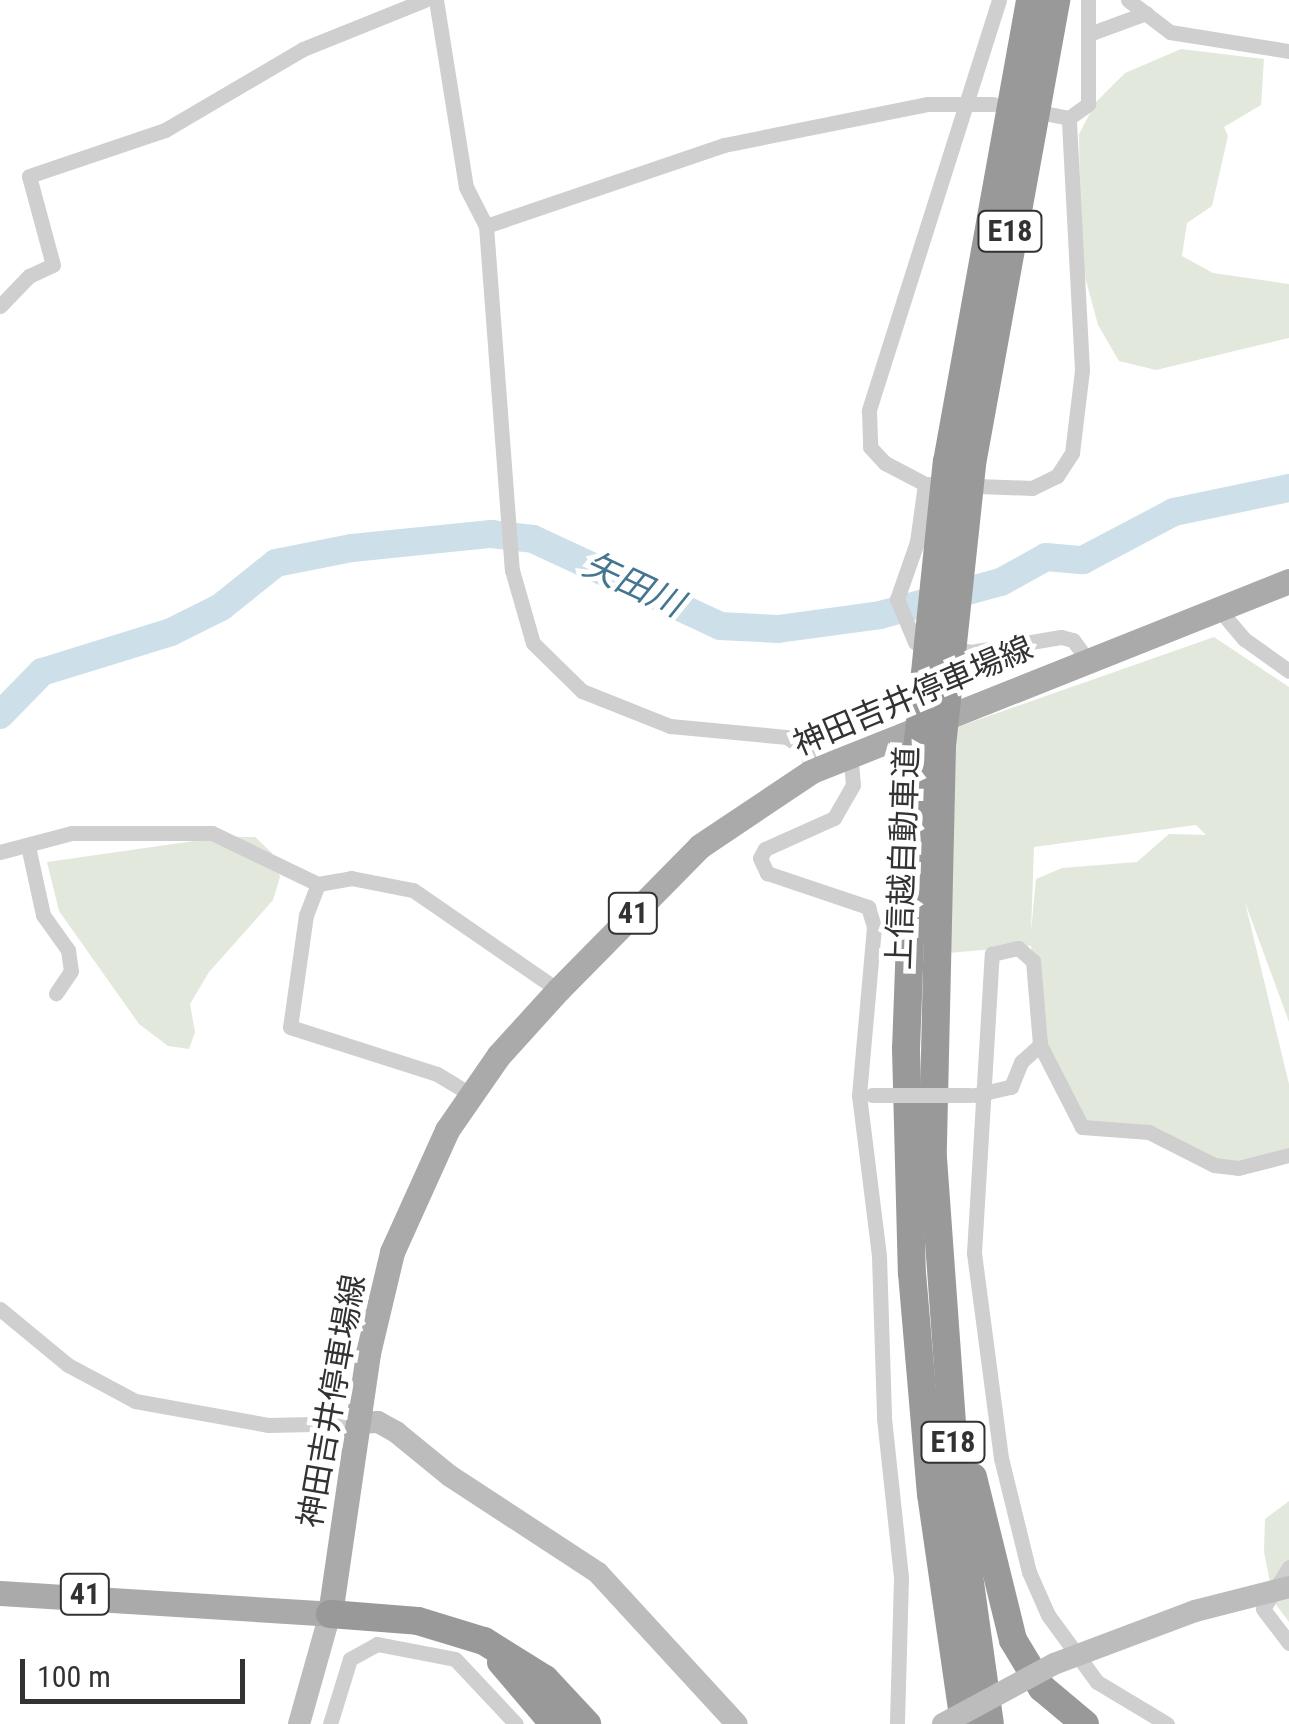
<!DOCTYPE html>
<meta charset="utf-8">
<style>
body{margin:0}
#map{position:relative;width:1289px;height:1724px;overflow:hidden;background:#fff;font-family:"Roboto Condensed","Noto Sans JP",sans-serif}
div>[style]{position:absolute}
.green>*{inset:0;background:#e3e8dc}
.river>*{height:28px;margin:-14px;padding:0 14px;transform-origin:14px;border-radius:14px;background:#cde0e9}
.street>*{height:15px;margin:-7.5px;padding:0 7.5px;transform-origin:7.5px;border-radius:7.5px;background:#cfcfcf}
.secondary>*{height:22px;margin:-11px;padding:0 11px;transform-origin:11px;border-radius:11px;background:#bcbcbc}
.primary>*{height:25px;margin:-12.5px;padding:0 12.5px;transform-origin:12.5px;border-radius:12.5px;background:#aaa}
.highway>*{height:28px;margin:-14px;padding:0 14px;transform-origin:14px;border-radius:14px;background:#999}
.street-bridge>*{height:15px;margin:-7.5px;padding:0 7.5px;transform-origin:7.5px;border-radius:7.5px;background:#cfcfcf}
.secondary-bridge>*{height:22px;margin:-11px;padding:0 11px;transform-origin:11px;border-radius:11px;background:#bcbcbc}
.highway-bridge>*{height:28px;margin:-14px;padding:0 14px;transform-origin:14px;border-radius:14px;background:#999}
span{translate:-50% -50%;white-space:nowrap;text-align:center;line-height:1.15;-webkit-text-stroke:10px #fff;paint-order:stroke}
.shield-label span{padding:2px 8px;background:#fff;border:2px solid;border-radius:8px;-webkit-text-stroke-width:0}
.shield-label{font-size:30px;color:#323232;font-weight:700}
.street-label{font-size:32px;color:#323232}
.water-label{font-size:35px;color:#447690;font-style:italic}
.scale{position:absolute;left:20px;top:1659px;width:225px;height:45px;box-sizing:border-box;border:5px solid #323232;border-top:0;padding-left:12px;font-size:30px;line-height:35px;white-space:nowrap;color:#323232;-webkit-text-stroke:8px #fff;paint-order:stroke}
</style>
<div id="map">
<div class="green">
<i style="clip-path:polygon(1181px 49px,1264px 59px,1261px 105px,1224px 127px,1228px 136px,1212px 206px,1187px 223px,1182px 256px,1213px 273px,1289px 284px,1289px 338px,1156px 370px,1119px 361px,1098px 325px,1081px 262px,1079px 134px,1096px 102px,1125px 73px)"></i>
<i style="clip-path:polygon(evenodd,1214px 637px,1289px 687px,1289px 1022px,1245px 902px,1289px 1084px,1289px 1151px,1238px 1165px,1215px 1162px,1158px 1128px,1084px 1121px,1044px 1044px,1031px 946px,948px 953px,952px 729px,1214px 637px,1196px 825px,1206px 835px,1169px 834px,1137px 862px,1062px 868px,1036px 879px,1031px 932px,1034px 847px,1196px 825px)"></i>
<i style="clip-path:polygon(222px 837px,255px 837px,272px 853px,280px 877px,273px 900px,209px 972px,190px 1004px,195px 1032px,189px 1049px,168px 1046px,139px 1024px,59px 911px,47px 862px)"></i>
<i style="clip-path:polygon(1289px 1501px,1289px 1622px,1274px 1602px,1264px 1552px,1265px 1519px)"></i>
</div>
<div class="river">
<i style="left:0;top:715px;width:60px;rotate:-45.7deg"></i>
<i style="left:42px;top:672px;width:135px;rotate:-17.2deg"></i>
<i style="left:171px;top:632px;width:56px;rotate:-26.6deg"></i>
<i style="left:221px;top:607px;width:70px;rotate:-38.7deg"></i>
<i style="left:276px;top:563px;width:77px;rotate:-11.2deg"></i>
<i style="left:352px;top:548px;width:140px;rotate:-5.8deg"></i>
<i style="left:491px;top:534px;width:42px;rotate:6.8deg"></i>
<i style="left:533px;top:539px;width:206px;rotate:24.9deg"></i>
<i style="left:720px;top:626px;width:58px;rotate:3deg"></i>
<i style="left:778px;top:629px;width:103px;rotate:-7.8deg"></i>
<i style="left:880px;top:615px;width:125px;rotate:-15.3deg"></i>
<i style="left:1001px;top:582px;width:51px;rotate:-29.1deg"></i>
<i style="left:1046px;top:557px;width:37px;rotate:5deg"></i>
<i style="left:1083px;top:560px;width:103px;rotate:-27.8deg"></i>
<i style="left:1174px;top:512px;width:117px;rotate:-11.8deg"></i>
</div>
<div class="street">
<i style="left:436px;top:0;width:189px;rotate:80.9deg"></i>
<i style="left:466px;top:187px;width:44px;rotate:62.9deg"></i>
<i style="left:486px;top:226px;width:345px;rotate:85.7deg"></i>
<i style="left:512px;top:570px;width:76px;rotate:74deg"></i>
<i style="left:533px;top:643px;width:69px;rotate:44.4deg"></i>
<i style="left:582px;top:691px;width:95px;rotate:21.7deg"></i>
<i style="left:670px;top:726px;width:118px;rotate:5.4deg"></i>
<i style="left:787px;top:737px;width:24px;rotate:35deg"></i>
<i style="left:807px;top:751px;width:21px;rotate:76deg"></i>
<i style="left:999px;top:0;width:431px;rotate:107.6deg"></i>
<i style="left:869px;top:411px;width:36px;rotate:88deg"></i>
<i style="left:870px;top:447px;width:22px;rotate:47deg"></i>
<i style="left:885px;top:463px;width:45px;rotate:27.7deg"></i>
<i style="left:925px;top:484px;width:107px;rotate:2.1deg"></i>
<i style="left:1032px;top:488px;width:28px;rotate:-26deg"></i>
<i style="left:1057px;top:476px;width:27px;rotate:-57deg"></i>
<i style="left:1072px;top:453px;width:84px;rotate:-83.1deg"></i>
<i style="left:1082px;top:370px;width:252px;rotate:-93deg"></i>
<i style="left:1128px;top:0;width:53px;rotate:37.3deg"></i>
<i style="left:1170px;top:32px;width:121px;rotate:9.1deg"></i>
<i style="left:1089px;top:34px;width:61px;rotate:-20.2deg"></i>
<i style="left:1049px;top:114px;width:20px;rotate:11deg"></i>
<i style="left:1069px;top:118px;width:24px;rotate:-36deg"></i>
<i style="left:1088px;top:104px;width:104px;rotate:-90deg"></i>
<i style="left:486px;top:226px;width:251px;rotate:-18.8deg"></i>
<i style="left:724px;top:145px;width:207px;rotate:-11.4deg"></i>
<i style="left:927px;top:104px;width:66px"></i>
<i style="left:0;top:306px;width:42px;rotate:-46deg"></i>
<i style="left:29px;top:276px;width:26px;rotate:-25deg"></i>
<i style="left:53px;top:265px;width:92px;rotate:-105.1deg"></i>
<i style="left:29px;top:176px;width:144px;rotate:-18.7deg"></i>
<i style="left:165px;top:130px;width:160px;rotate:-30.4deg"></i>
<i style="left:303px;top:49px;width:131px;rotate:-21.9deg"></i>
<i style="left:925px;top:484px;width:59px;rotate:97.9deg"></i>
<i style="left:917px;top:542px;width:60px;rotate:109.3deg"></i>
<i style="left:897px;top:599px;width:47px;rotate:67.3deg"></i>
<i style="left:915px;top:642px;width:57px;rotate:10.1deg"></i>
<i style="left:971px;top:652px;width:91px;rotate:-9.5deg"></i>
<i style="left:1061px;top:637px;width:12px;rotate:14deg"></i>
<i style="left:1073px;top:640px;width:22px;rotate:54deg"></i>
<i style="left:1217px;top:607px;width:42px;rotate:49.8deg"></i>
<i style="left:1244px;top:639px;width:55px;rotate:35.4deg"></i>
<i style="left:850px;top:751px;width:34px;rotate:85deg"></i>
<i style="left:853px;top:785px;width:38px;rotate:120deg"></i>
<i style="left:834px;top:818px;width:76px;rotate:155.8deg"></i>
<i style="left:765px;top:849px;width:10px;rotate:119deg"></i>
<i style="left:760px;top:858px;width:17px;rotate:65deg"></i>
<i style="left:767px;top:873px;width:107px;rotate:18.6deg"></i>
<i style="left:868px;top:907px;width:21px;rotate:73deg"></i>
<i style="left:874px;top:927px;width:169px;rotate:95.1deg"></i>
<i style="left:859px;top:1095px;width:162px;rotate:82.9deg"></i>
<i style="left:879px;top:1256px;width:162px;rotate:88.2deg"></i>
<i style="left:884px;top:1418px;width:161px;rotate:83.9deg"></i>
<i style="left:901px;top:1578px;width:146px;rotate:91.6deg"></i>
<i style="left:28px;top:846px;width:71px;rotate:77.7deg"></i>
<i style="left:43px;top:915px;width:43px;rotate:54.5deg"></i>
<i style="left:68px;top:950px;width:21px;rotate:82deg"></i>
<i style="left:71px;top:971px;width:27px;rotate:124deg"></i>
<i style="left:0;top:852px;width:74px;rotate:-14.8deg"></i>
<i style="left:72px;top:833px;width:140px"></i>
<i style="left:212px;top:833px;width:118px;rotate:25.7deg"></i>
<i style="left:318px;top:884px;width:34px;rotate:-10deg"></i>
<i style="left:351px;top:878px;width:63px;rotate:11deg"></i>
<i style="left:413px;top:890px;width:176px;rotate:34.6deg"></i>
<i style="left:318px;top:884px;width:33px;rotate:111deg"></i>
<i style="left:306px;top:915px;width:113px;rotate:98.1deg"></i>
<i style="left:290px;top:1027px;width:154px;rotate:17.7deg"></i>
<i style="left:437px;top:1074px;width:39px;rotate:31deg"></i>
<i style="left:975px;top:1095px;width:37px;rotate:-13deg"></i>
<i style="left:1011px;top:1087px;width:27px;rotate:-68deg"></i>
<i style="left:1021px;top:1062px;width:25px;rotate:-42deg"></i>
<i style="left:0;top:1309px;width:88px;rotate:39.5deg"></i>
<i style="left:68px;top:1365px;width:76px;rotate:28.2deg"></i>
<i style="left:135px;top:1401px;width:135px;rotate:10.2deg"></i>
<i style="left:268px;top:1425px;width:89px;rotate:-1.3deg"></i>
<i style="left:1289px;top:1567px;width:49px;rotate:121.8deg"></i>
<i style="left:1263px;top:1609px;width:43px;rotate:52.6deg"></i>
<i style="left:330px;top:1724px;width:68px;rotate:-72.9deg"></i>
<i style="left:350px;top:1659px;width:31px;rotate:-29deg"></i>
<i style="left:377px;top:1644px;width:79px;rotate:10.9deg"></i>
<i style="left:455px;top:1659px;width:89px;rotate:46.8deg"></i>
<i style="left:1167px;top:1724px;width:82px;rotate:-149deg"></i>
<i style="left:1097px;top:1682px;width:83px;rotate:-126.2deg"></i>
<i style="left:1048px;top:1615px;width:47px;rotate:-113.8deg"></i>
<i style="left:1029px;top:1572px;width:117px;rotate:-103.8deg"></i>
<i style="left:1001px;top:1458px;width:207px;rotate:-97.5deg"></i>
<i style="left:974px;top:1253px;width:300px;rotate:-86.6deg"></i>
<i style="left:992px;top:954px;width:27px;rotate:-13deg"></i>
<i style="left:1018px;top:948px;width:20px;rotate:41deg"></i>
<i style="left:1033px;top:961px;width:84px;rotate:85.2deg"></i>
<i style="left:1040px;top:1045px;width:92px;rotate:62.9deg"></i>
<i style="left:1082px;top:1127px;width:67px;rotate:4.3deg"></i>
<i style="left:1149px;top:1132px;width:73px;rotate:26.9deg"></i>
<i style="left:1214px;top:1165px;width:24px;rotate:7deg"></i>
<i style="left:1238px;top:1168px;width:53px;rotate:-14.3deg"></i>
</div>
<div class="secondary">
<i style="left:357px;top:1423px;width:21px;rotate:-3deg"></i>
<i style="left:378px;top:1422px;width:21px;rotate:29deg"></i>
<i style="left:396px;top:1432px;width:70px;rotate:39.2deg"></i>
<i style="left:450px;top:1476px;width:177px;rotate:33.2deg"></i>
<i style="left:598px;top:1573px;width:205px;rotate:47.4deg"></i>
<i style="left:1054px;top:1664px;width:151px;rotate:-20.6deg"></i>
<i style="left:1195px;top:1611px;width:97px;rotate:-14.3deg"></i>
<i style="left:299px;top:1724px;width:114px;rotate:-74.3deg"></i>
</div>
<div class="primary">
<i style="left:0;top:1593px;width:331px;rotate:3.6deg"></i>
<i style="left:330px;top:1614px;width:264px;rotate:-81.7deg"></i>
<i style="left:368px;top:1353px;width:104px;rotate:-76.6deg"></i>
<i style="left:392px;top:1252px;width:134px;rotate:-65.7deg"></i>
<i style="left:447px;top:1130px;width:91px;rotate:-55.3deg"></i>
<i style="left:499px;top:1055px;width:88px;rotate:-47.8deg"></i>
<i style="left:558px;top:990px;width:202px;rotate:-45.4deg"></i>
<i style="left:700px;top:846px;width:135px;rotate:-33.8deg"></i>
<i style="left:812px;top:771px;width:513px;rotate:-21.72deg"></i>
</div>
<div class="highway">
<i style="left:947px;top:462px;width:469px;rotate:-79.8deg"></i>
<i style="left:972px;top:464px;width:472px;rotate:-79.7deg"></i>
<i style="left:942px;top:746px;width:412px;rotate:91.3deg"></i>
<i style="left:933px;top:1158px;width:333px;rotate:85.9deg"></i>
<i style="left:957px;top:1490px;width:236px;rotate:82deg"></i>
<i style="left:917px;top:750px;width:299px;rotate:92.1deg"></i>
<i style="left:906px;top:1049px;width:224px;rotate:88.5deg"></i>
<i style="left:912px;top:1273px;width:222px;rotate:85.1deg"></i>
<i style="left:931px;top:1494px;width:232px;rotate:81.8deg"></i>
<i style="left:973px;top:1477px;width:168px;rotate:76.2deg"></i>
<i style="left:1013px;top:1640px;width:56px;rotate:58.9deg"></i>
<i style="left:1042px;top:1688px;width:56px;rotate:39.9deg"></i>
<i style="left:330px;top:1614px;width:88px;rotate:4.5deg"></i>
<i style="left:418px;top:1621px;width:69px;rotate:16.9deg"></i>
<i style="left:484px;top:1641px;width:72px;rotate:31.9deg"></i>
<i style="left:545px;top:1679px;width:62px;rotate:47deg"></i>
<i style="left:501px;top:1662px;width:82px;rotate:49.5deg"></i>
</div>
<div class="street-bridge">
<i style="left:872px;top:1095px;width:98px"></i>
</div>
<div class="secondary-bridge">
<i style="left:943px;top:1724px;width:126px;rotate:-28.4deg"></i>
</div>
<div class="highway-bridge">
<i style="left:942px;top:746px;width:284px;rotate:-83.9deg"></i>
<i style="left:917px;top:750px;width:290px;rotate:-84.1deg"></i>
</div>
<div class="shield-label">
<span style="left:1010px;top:231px">E18</span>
<span style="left:633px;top:913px">41</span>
<span style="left:953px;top:1442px">E18</span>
<span style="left:85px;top:1594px">41</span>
</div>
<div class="street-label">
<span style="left:913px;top:696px;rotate:-23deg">神田吉井停車場線</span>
<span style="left:903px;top:858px;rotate:-88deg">上信越自動車道</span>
<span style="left:332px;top:1401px;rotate:-80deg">神田吉井停車場線</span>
</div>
<div class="water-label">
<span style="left:633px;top:585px;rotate:25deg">矢田川</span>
</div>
<div class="scale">100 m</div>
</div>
